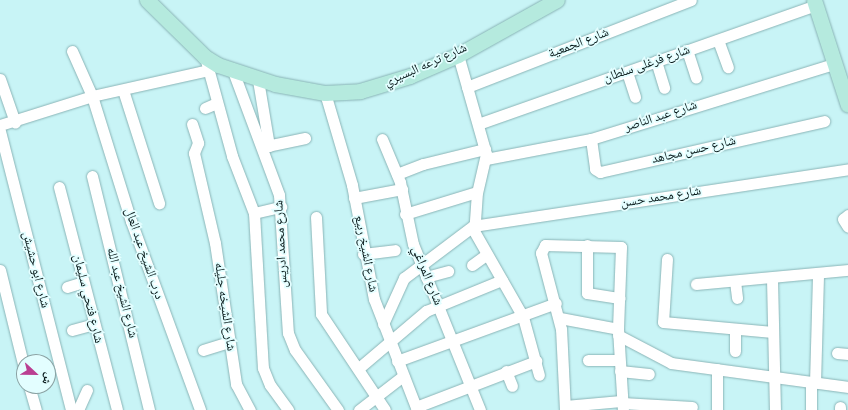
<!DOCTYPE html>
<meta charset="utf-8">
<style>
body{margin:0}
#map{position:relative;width:848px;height:410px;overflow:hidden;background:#c8f4f6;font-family:Georgia,"Noto Naskh Arabic",serif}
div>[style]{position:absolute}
.roads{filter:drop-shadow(0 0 1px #8ab4b6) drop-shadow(0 0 1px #8ab4b6)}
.street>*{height:11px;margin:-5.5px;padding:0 5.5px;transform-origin:5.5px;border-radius:5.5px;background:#fff}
.secondary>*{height:15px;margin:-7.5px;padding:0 7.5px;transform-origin:7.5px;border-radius:7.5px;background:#b5eade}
span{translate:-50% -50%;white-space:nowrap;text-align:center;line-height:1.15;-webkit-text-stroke:3.5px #e3feff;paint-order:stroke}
.street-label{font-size:13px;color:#08191a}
.north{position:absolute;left:16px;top:354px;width:40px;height:40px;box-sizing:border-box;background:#e3feff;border:1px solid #8ba2a3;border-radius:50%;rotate:112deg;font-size:11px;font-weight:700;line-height:16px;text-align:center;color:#08191a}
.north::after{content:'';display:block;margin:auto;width:14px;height:18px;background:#ba3f92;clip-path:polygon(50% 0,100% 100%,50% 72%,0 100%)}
</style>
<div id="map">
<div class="roads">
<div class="street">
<i style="left:718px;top:40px;width:29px;rotate:70deg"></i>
<i style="left:687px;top:50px;width:29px;rotate:72deg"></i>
<i style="left:72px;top:51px;width:49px;rotate:66deg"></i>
<i style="left:92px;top:96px;width:131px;rotate:72.7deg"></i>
<i style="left:131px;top:221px;width:201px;rotate:69.9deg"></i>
<i style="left:458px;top:55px;width:103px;rotate:74.2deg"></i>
<i style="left:486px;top:154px;width:39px;rotate:103deg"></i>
<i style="left:477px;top:192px;width:39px;rotate:94deg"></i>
<i style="left:474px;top:231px;width:99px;rotate:60.3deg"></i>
<i style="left:523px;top:317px;width:60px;rotate:74.6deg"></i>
<i style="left:205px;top:57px;width:103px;rotate:74.7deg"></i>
<i style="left:232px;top:156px;width:61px;rotate:68.9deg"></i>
<i style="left:254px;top:213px;width:155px;rotate:86.7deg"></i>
<i style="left:263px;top:368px;width:18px;rotate:68deg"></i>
<i style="left:270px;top:385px;width:31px;rotate:54deg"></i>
<i style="left:656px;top:61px;width:28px;rotate:73deg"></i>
<i style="left:233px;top:71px;width:132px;rotate:69.6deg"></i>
<i style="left:279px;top:195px;width:138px;rotate:86.3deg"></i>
<i style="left:288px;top:333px;width:18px;rotate:68deg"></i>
<i style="left:295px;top:350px;width:74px;rotate:54.4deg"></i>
<i style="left:627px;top:72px;width:26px;rotate:72deg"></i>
<i style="left:0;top:79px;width:46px;rotate:70.8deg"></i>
<i style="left:258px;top:80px;width:67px;rotate:80.5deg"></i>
<i style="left:467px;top:87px;width:240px;rotate:-21.2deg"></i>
<i style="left:123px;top:90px;width:119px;rotate:72.3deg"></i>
<i style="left:325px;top:93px;width:96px;rotate:73.6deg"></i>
<i style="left:352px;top:185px;width:116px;rotate:79.1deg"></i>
<i style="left:374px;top:299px;width:119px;rotate:68.8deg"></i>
<i style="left:205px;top:108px;width:13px;rotate:-23deg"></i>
<i style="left:192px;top:124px;width:20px;rotate:72deg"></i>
<i style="left:198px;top:143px;width:11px;rotate:112deg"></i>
<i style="left:194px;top:153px;width:92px;rotate:76.9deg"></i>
<i style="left:215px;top:243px;width:143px;rotate:81.5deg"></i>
<i style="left:236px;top:384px;width:30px;rotate:62deg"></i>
<i style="left:478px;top:124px;width:358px;rotate:-19.4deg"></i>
<i style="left:0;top:125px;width:96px;rotate:-17.5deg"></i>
<i style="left:92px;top:96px;width:119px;rotate:-12.6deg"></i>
<i style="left:0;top:131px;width:288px;rotate:75.7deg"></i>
<i style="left:382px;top:139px;width:47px;rotate:67.3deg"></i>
<i style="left:400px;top:182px;width:63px;rotate:78.2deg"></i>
<i style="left:413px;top:244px;width:179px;rotate:68deg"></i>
<i style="left:591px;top:139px;width:30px;rotate:82deg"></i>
<i style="left:595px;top:169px;width:6px;rotate:31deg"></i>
<i style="left:600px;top:172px;width:230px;rotate:-12.8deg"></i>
<i style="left:262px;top:147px;width:44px;rotate:-11.8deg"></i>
<i style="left:486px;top:159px;width:107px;rotate:-10.8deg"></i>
<i style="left:591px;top:139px;width:253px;rotate:-17.2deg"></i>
<i style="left:397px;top:174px;width:28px;rotate:-21deg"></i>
<i style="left:423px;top:164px;width:64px;rotate:-13.6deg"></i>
<i style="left:92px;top:176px;width:241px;rotate:76.3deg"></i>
<i style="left:59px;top:187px;width:230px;rotate:75.4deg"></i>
<i style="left:354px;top:198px;width:49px;rotate:-10.6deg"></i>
<i style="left:254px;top:213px;width:28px;rotate:-13deg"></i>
<i style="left:405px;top:214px;width:75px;rotate:-17deg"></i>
<i style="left:848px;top:215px;width:6px;rotate:141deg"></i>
<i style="left:843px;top:219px;width:9px;rotate:58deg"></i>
<i style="left:316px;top:217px;width:97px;rotate:87deg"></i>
<i style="left:321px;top:314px;width:115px;rotate:56.3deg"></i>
<i style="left:587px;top:245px;width:48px;rotate:90deg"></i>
<i style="left:587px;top:293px;width:33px;rotate:9deg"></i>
<i style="left:363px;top:254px;width:32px;rotate:-7deg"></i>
<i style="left:667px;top:259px;width:63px;rotate:93.6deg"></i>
<i style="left:663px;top:322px;width:110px;rotate:5.2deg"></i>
<i style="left:472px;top:265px;width:17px;rotate:-36deg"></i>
<i style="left:0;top:270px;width:101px;rotate:76.2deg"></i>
<i style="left:426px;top:277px;width:23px;rotate:-15deg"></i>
<i style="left:772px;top:279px;width:131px;rotate:88.7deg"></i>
<i style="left:735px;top:281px;width:17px;rotate:83deg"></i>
<i style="left:696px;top:284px;width:153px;rotate:-5.3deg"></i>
<i style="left:67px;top:287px;width:17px;rotate:-17deg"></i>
<i style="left:560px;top:318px;width:59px;rotate:10.7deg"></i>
<i style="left:383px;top:324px;width:51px;rotate:-65.5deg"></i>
<i style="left:404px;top:278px;width:86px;rotate:-37deg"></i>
<i style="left:473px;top:226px;width:379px;rotate:-8.6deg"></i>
<i style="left:735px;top:329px;width:22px;rotate:90deg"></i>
<i style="left:72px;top:330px;width:23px;rotate:-15deg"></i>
<i style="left:618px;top:335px;width:60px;rotate:27.8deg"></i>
<i style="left:671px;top:363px;width:179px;rotate:7.7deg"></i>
<i style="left:203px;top:350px;width:27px;rotate:-17deg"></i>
<i style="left:837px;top:353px;width:11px;rotate:5deg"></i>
<i style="left:588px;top:360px;width:31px"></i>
<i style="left:397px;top:361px;width:169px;rotate:-20deg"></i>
<i style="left:360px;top:367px;width:87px;rotate:-40.3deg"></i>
<i style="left:426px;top:311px;width:82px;rotate:-22.2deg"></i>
<i style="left:717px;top:369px;width:41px;rotate:90deg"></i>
<i style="left:506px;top:371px;width:16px;rotate:68deg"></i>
<i style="left:620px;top:371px;width:29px;rotate:6deg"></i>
<i style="left:811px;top:383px;width:27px;rotate:90deg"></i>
<i style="left:815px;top:383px;width:109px;rotate:-88.4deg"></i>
<i style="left:29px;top:386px;width:25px;rotate:74deg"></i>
<i style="left:622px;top:403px;width:70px;rotate:3.3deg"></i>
<i style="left:565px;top:406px;width:56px;rotate:-5.1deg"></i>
<i style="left:416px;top:407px;width:129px;rotate:-21deg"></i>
<i style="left:840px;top:407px;width:3px;rotate:90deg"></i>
<i style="left:78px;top:410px;width:22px;rotate:-66deg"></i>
<i style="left:359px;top:410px;width:56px;rotate:-37.7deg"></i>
<i style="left:565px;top:410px;width:81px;rotate:-92.8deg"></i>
<i style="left:561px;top:329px;width:79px;rotate:-104.7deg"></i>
<i style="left:541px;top:253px;width:9px;rotate:-63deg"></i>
<i style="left:545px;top:245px;width:76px;rotate:1.5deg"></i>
<i style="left:621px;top:247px;width:82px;rotate:92.1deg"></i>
<i style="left:618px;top:329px;width:81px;rotate:86.5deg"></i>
</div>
<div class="secondary">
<i style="left:147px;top:0;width:81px;rotate:44.5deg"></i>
<i style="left:205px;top:57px;width:15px;rotate:32deg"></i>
<i style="left:218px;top:65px;width:60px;rotate:18.4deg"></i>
<i style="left:275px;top:84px;width:51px;rotate:10.2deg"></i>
<i style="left:325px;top:93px;width:35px;rotate:-3deg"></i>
<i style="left:360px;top:91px;width:52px;rotate:-16.7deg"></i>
<i style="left:410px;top:76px;width:52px;rotate:-23.6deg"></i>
<i style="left:458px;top:55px;width:113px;rotate:-29.1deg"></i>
<i style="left:814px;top:0;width:110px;rotate:72.1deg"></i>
</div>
</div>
<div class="street-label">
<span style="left:579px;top:44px;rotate:-21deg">شارع الجمعية</span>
<span style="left:647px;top:65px;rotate:-19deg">شارع فرغلى سلطان</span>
<span style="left:426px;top:66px;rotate:-24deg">شارع ترعه البسيري</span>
<span style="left:661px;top:117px;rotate:-18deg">شارع عبد الناصر</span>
<span style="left:694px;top:151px;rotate:-13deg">شارع حسن مجاهد</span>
<span style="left:661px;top:198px;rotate:-9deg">شارع محمد حسن</span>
<span style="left:282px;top:244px;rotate:-93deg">شارع محمد ادريس</span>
<span style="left:143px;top:254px;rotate:71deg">درب الشيخ عبد العال</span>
<span style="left:365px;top:254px;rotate:79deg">شارع الشيخ ربيع</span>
<span style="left:35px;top:270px;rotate:76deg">شارع ابو حشيش</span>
<span style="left:426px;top:276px;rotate:68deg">شارع المراغي</span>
<span style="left:121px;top:293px;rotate:76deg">شارع الشيخ عبد الله</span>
<span style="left:87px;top:299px;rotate:76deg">شارع فتحي سليمان</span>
<span style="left:224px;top:307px;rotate:82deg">شارع الشيخه جليله</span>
</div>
<div class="north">ش</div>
</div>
